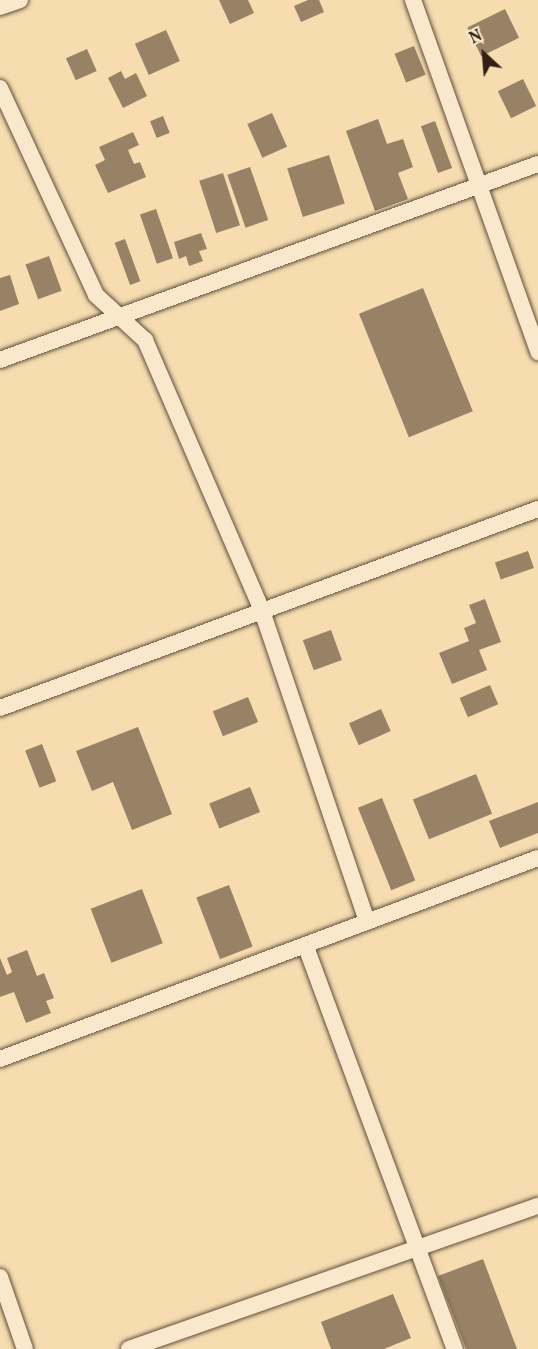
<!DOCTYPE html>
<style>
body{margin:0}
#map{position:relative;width:538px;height:1349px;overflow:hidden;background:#f7dcb0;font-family:Vollkorn,serif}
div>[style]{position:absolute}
.building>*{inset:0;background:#988265;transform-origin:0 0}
.roads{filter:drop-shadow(0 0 2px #624f3a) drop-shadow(0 0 2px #624f3a)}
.minor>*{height:16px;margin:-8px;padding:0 8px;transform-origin:8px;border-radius:8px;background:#fae8cc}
span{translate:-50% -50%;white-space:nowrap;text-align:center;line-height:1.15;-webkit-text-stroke:6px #fae8cc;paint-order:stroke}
.north{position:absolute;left:454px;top:24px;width:60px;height:60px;-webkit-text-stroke:4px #fae8cc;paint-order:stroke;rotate:334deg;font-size:16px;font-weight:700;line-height:24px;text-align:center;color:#312013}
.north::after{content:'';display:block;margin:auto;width:21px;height:27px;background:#312013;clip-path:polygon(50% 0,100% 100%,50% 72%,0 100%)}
</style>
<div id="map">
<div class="building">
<i style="clip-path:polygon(219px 0,248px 0,254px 13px,230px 24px)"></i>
<i style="clip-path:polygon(308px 0,319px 0,324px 12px,301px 22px,294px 6px)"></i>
<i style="left:505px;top:9px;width:32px;height:42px;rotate:64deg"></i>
<i style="left:166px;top:30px;width:34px;height:34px;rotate:66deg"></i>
<i style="left:414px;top:46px;width:31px;height:21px;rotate:68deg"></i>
<i style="left:87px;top:49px;width:24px;height:23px;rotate:66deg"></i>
<i style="clip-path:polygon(121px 71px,125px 79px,136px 73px,147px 96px,123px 108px,108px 78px)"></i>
<i style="left:523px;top:79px;width:30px;height:28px;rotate:64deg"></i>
<i style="left:272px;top:113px;width:37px;height:27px;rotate:66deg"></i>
<i style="left:163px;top:116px;width:18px;height:14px;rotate:68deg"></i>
<i style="clip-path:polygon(378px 119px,387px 144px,403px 139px,413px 167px,398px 173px,408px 199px,375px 211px,346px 131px)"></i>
<i style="left:435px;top:121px;width:50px;height:15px;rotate:70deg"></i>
<i style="clip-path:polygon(133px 132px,139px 145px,128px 150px,134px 164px,140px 162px,146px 177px,108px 193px,95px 165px,105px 160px,99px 147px)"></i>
<i style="left:329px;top:155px;width:51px;height:44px;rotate:72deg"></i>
<i style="left:250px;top:167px;width:56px;height:24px;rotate:71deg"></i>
<i style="left:223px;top:173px;width:55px;height:25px;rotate:72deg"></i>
<i style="left:156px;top:209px;width:52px;height:17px;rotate:71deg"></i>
<i style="clip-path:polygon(201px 233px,207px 249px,199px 251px,203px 261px,189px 266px,186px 256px,179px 259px,174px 242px)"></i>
<i style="left:125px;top:239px;width:45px;height:11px;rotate:70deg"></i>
<i style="left:49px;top:256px;width:37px;height:25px;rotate:70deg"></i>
<i style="clip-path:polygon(10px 275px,19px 304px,0 311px,0 278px)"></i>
<i style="left:423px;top:288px;width:133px;height:69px;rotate:68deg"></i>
<i style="left:528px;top:551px;width:18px;height:35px;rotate:71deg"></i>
<i style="clip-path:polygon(485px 599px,501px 642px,479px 650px,487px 670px,452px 684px,439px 653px,469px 641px,464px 628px,476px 623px,469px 605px)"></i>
<i style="left:331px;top:630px;width:32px;height:30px;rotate:70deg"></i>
<i style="left:490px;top:685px;width:21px;height:33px;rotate:67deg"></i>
<i style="left:248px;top:697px;width:27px;height:38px;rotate:68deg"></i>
<i style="left:381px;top:709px;width:24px;height:35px;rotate:66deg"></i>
<i style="clip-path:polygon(138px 727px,172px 814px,132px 830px,113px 782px,92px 791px,76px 751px)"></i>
<i style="left:42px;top:744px;width:40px;height:18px;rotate:69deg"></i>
<i style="left:476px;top:774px;width:43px;height:68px;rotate:68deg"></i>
<i style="left:250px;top:787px;width:27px;height:44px;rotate:68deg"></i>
<i style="left:382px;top:798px;width:89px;height:26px;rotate:68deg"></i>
<i style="clip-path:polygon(538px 802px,538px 833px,500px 848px,489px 821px)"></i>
<i style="left:229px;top:885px;width:66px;height:35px;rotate:69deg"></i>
<i style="left:142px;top:889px;width:58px;height:55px;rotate:69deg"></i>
<i style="clip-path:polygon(27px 950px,37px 976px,44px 973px,54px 998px,46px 1001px,51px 1013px,26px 1023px,14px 992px,0 997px,0 958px,7px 975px,12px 972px,7px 958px)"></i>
<i style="clip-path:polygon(483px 1259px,517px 1349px,466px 1349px,438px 1276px)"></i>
<i style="clip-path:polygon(393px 1294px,411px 1338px,384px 1349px,331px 1349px,321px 1322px)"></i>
</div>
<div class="roads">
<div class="minor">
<i style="left:413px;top:0;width:374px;rotate:70.4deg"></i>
<i style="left:0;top:7px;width:21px;rotate:-19deg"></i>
<i style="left:0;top:88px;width:228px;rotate:65.1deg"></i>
<i style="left:96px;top:295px;width:67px;rotate:42.6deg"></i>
<i style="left:145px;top:340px;width:295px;rotate:66.6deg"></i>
<i style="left:262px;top:611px;width:328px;rotate:71.3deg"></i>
<i style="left:0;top:360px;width:573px;rotate:-20.02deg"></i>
<i style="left:0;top:708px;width:574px;rotate:-20.3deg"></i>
<i style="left:306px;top:947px;width:429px;rotate:69.7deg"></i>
<i style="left:0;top:1059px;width:574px;rotate:-20.49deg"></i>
<i style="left:0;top:1277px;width:76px;rotate:70.9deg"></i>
<i style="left:129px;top:1349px;width:433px;rotate:-19.3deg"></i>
</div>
</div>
<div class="north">N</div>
</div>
